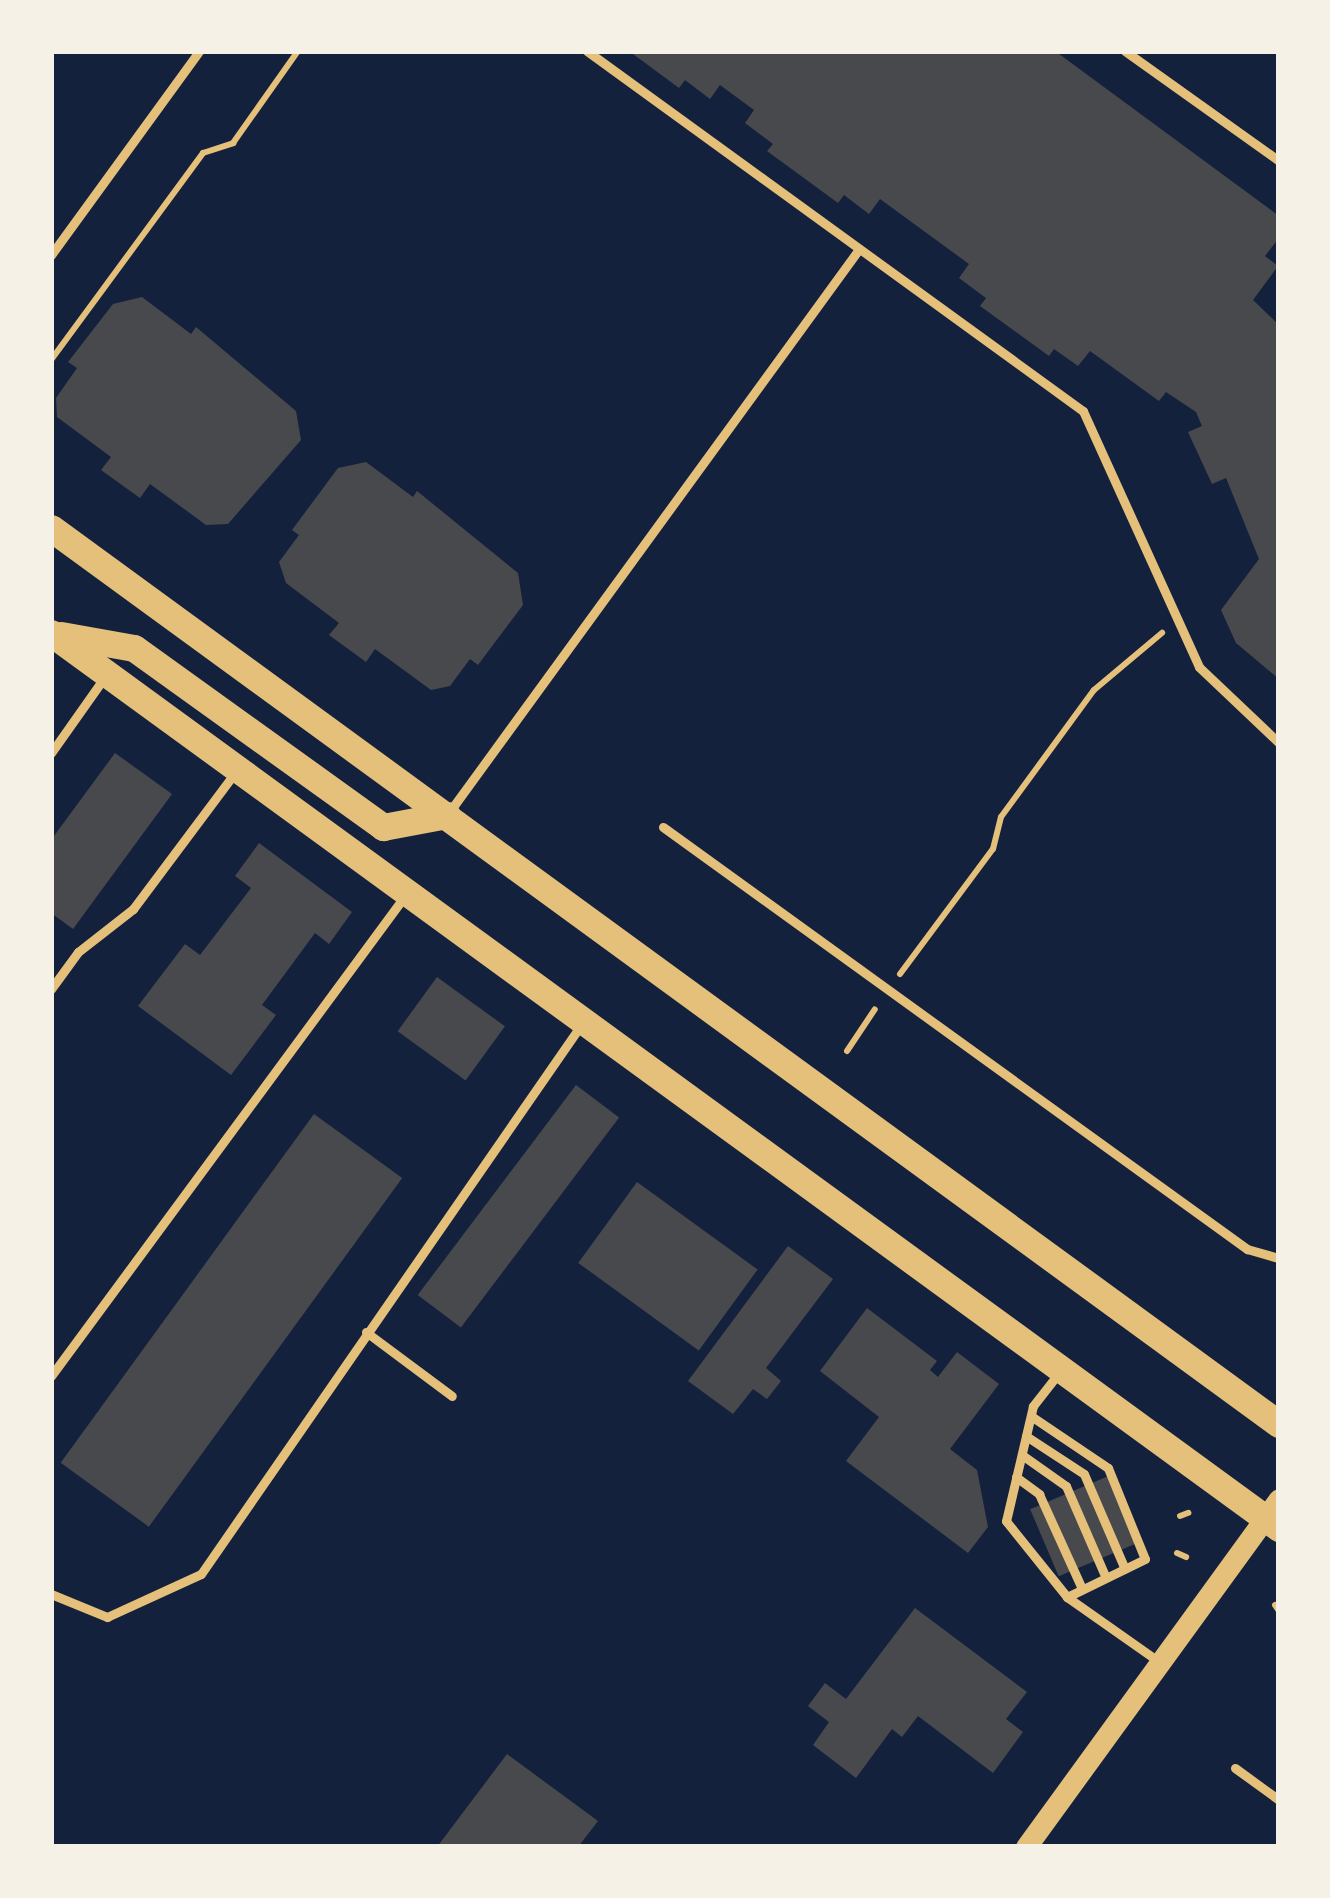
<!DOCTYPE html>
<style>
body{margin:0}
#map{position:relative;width:1330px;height:1898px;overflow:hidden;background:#14213d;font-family:Lato,sans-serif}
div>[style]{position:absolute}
.building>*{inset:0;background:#48494c;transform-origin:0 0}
.path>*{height:6px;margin:-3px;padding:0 3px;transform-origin:3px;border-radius:3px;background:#e5c07b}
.service>*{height:9px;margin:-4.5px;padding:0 4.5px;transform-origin:4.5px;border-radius:4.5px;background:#e5c07b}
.tertiary>*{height:21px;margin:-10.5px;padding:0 10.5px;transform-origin:10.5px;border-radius:10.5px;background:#e5c07b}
.primary>*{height:27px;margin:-13.5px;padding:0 13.5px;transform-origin:13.5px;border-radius:13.5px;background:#e5c07b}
span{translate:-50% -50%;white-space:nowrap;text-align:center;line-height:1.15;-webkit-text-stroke:12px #f6f1e7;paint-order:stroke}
.frame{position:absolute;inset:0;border:54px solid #f6f1e7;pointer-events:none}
</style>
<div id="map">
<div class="building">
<i style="clip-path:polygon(629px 51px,1055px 51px,1279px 216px,1279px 238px,1265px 256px,1278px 266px,1253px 300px,1279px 325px,1279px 679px,1236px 643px,1221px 610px,1259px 559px,1226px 478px,1212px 484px,1188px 432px,1202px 426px,1196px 412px,1166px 392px,1159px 401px,1090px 351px,1078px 366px,1054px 349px,1049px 356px,980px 306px,986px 298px,959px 278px,969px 264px,880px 199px,869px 214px,844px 195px,838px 203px,767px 151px,773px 144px,745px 123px,754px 110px,720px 85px,710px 99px,685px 80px,679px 88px)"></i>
<i style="clip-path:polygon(142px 297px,191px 334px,196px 327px,296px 411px,301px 440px,228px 524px,206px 525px,150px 484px,140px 498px,101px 470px,111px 457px,57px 417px,56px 398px,77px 368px,68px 362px,113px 304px)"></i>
<i style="clip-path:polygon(366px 462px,413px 497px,417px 491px,518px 573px,523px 605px,478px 665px,470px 659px,450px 686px,431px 690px,375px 649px,366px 662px,329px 635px,339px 623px,286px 583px,279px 562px,299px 535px,292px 530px,338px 468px)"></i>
<i style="clip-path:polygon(115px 753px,172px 794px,73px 929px,51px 913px,51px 840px)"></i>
<i style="clip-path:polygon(259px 843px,352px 912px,329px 944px,315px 933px,262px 1005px,276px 1015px,231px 1075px,138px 1006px,185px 944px,200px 955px,251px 888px,235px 876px)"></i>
<i style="left:437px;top:977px;width:84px;height:67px;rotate:36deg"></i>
<i style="left:576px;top:1085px;width:54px;height:263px;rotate:37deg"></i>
<i style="left:314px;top:1114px;width:109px;height:431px;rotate:36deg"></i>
<i style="left:637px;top:1182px;width:149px;height:100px;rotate:36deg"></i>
<i style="clip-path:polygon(788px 1246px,833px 1279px,766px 1368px,781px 1381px,767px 1399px,753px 1389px,733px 1414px,688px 1381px)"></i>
<i style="clip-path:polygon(867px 1308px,937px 1361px,930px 1370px,938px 1377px,957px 1352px,999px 1384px,950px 1449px,977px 1470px,988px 1527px,968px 1553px,846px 1461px,879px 1417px,820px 1371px)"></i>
<i style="left:1113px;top:1474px;width:73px;height:90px;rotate:67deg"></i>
<i style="clip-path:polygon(915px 1608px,1027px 1692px,1006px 1719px,1023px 1732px,993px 1773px,918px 1716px,902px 1737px,892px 1729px,856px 1778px,813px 1745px,829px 1722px,808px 1706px,825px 1683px,846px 1699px)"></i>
<i style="clip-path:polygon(507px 1754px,598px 1821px,578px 1847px,437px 1847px)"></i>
</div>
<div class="path">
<i style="left:51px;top:360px;width:257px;rotate:-53.7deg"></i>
<i style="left:203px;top:153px;width:32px;rotate:-18deg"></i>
<i style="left:233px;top:143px;width:113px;rotate:-54.8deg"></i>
<i style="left:900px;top:974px;width:156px;rotate:-53.4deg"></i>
<i style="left:993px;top:849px;width:33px;rotate:-76deg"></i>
<i style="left:1001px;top:817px;width:157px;rotate:-53.8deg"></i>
<i style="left:1094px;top:690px;width:89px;rotate:-40deg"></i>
<i style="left:847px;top:1051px;width:50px;rotate:-56.3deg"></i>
<i style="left:1180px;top:1516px;width:9px;rotate:-21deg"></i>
<i style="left:1177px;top:1553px;width:10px;rotate:24deg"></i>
<i style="left:1275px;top:1605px;width:7px;rotate:56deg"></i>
</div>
<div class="service">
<i style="left:587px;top:51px;width:613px;rotate:35.97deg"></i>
<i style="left:1083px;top:411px;width:281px;rotate:65.6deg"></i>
<i style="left:1199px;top:667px;width:110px;rotate:43.5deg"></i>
<i style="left:1125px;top:51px;width:189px;rotate:35.5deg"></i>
<i style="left:51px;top:255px;width:252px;rotate:-54deg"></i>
<i style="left:51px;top:753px;width:92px;rotate:-54.8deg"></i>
<i style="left:450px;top:811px;width:695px;rotate:-53.95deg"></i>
<i style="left:663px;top:827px;width:721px;rotate:35.85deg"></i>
<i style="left:1247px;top:1249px;width:33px;rotate:16deg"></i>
<i style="left:51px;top:989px;width:46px;rotate:-53.9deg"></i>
<i style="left:78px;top:952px;width:70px;rotate:-38deg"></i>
<i style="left:133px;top:909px;width:169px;rotate:-53.2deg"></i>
<i style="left:366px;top:1332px;width:107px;rotate:36.7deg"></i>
<i style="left:1058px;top:1374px;width:41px;rotate:128deg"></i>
<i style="left:1033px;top:1406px;width:118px;rotate:103.2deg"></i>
<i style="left:1006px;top:1521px;width:97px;rotate:51.2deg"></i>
<i style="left:1067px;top:1597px;width:111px;rotate:35.1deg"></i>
<i style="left:51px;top:1376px;width:595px;rotate:-53.61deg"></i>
<i style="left:1031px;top:1416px;width:93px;rotate:34deg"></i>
<i style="left:1108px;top:1468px;width:98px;rotate:67.9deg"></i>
<i style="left:1145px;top:1559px;width:87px;rotate:154deg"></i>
<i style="left:1026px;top:1436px;width:69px;rotate:33.2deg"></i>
<i style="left:1084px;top:1474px;width:103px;rotate:66.7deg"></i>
<i style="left:1022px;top:1455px;width:54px;rotate:35.2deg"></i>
<i style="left:1066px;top:1486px;width:100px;rotate:66.5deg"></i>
<i style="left:1016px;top:1477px;width:29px;rotate:36deg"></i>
<i style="left:1039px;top:1494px;width:104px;rotate:65.6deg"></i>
<i style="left:51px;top:1594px;width:61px;rotate:22.3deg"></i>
<i style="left:107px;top:1617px;width:103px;rotate:-24.6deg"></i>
<i style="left:201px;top:1574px;width:668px;rotate:-55.31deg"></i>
<i style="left:1235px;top:1768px;width:54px;rotate:36deg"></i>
</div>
<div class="tertiary">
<i style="left:1026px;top:1847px;width:430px;rotate:-54deg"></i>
</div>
<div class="primary">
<i style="left:51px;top:528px;width:1520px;rotate:36.12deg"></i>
<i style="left:51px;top:633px;width:1520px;rotate:36.09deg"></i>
<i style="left:61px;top:635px;width:74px;rotate:10.1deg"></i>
<i style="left:134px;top:648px;width:307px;rotate:35.7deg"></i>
<i style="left:383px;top:827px;width:65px;rotate:-10.6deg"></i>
</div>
<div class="frame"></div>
</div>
